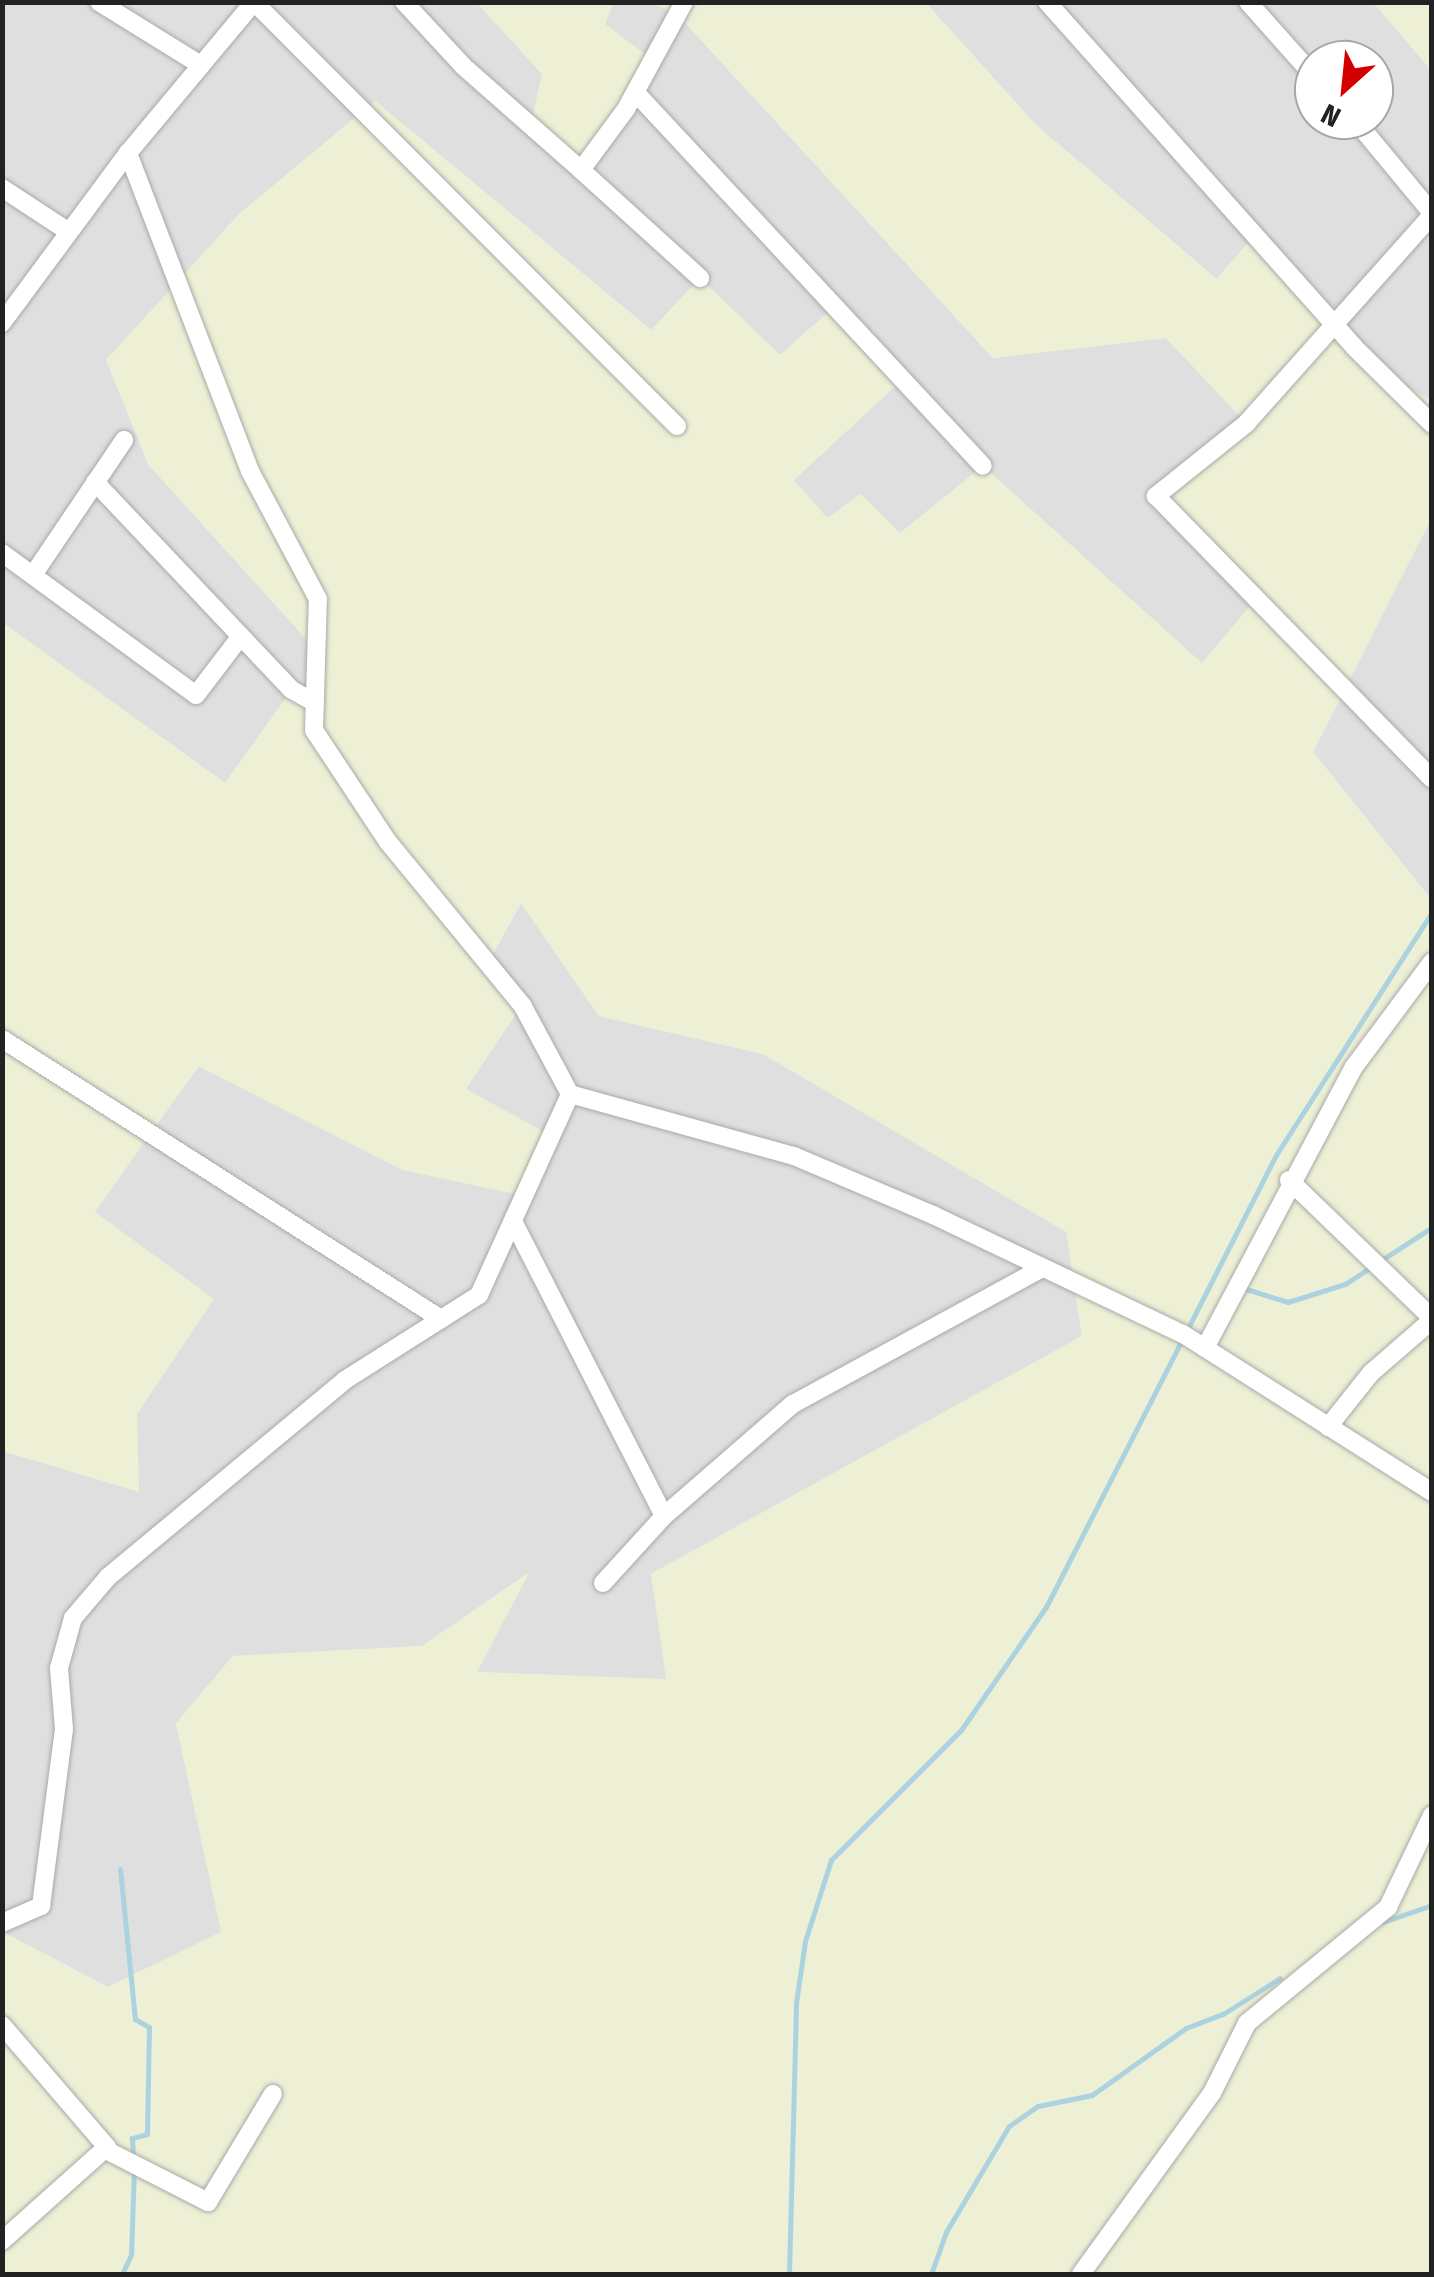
<!DOCTYPE html>
<style>
body{margin:0}
#map{position:relative;width:1434px;height:2277px;overflow:hidden;background:#f2efe9;font-family:"Fira Sans Condensed",sans-serif}
div>[style]{position:absolute}
.residential>*{inset:0;background:#e0dfdf}
.farmland>*{inset:0;background:#eef0d5}
.stream>*{height:5px;margin:-2.5px;padding:0 2.5px;transform-origin:2.5px;border-radius:2.5px;background:#aad3df}
.roads{filter:drop-shadow(0 0 2px #a9a9a9) drop-shadow(0 0 2px #a9a9a9)}
.street>*{height:18px;margin:-9px;padding:0 9px;transform-origin:9px;border-radius:9px;background:#fff}
span{translate:-50% -50%;white-space:nowrap;text-align:center;line-height:1.15;-webkit-text-stroke:8px #fff;paint-order:stroke}
.frame{position:absolute;inset:0;border:5px solid #222;pointer-events:none}
.north{position:absolute;left:1294px;top:40px;width:100px;height:100px;box-sizing:border-box;background:#fff;border:2px solid #a7a7a7;border-radius:50%;rotate:207deg;font-size:28px;font-weight:700;line-height:40px;text-align:center;color:#222}
.north::after{content:'';display:block;margin:auto;width:35px;height:45px;background:#d40000;clip-path:polygon(50% 0,100% 100%,50% 72%,0 100%)}
</style>
<div id="map">
<div class="residential">
<i style="clip-path:polygon(3px 3px,477px 3px,542px 74px,605px 23px,613px 3px,653px 3px,678px 15px,993px 358px,1166px 338px,1247px 423px,1257px 598px,1202px 664px,983px 466px,900px 533px,881px 520px,827px 518px,794px 481px,834px 307px,780px 355px,651px 330px,375px 101px,148px 464px,316px 650px,315px 703px,291px 691px,225px 783px,3px 623px)"></i>
<i style="clip-path:polygon(evenodd,926px 3px,1374px 3px,1431px 70px,1431px 400px,1382px 375px,1254px 236px,1217px 279px,1036px 125px,926px 3px,1314px 60px,1374px 60px,1374px 120px,1314px 120px,1314px 60px)"></i>
<i style="clip-path:polygon(1431px 519px,1431px 899px,1313px 752px)"></i>
<i style="clip-path:polygon(521px 903px,599px 1016px,763px 1054px,1067px 1232px,1082px 1336px,651px 1574px,667px 1680px,477px 1672px,527px 1574px,422px 1646px,233px 1656px,176px 1724px,222px 1932px,108px 1987px,3px 1932px,2px 1451px,139px 1491px,136px 1414px,213px 1299px,94px 1212px,199px 1066px,403px 1170px,522px 1005px,488px 963px)"></i>
</div>
<div class="farmland">
<i style="clip-path:polygon(477px 3px,613px 3px,605px 24px,654px 61px,581px 170px,530px 127px,542px 74px)"></i>
<i style="clip-path:polygon(654px 3px,926px 3px,1036px 125px,1216px 279px,1255px 235px,1382px 374px,1431px 400px,1431px 519px,1313px 752px,1431px 899px,1431px 2274px,3px 2274px,2px 1932px,108px 1987px,221px 1932px,176px 1723px,233px 1656px,422px 1646px,529px 1573px,477px 1672px,666px 1679px,651px 1574px,1082px 1336px,1066px 1232px,763px 1054px,599px 1016px,521px 903px,488px 963px,522px 1005px,466px 1089px,551px 1136px,524px 1196px,403px 1170px,198px 1066px,95px 1212px,214px 1299px,137px 1414px,139px 1492px,3px 1451px,3px 623px,225px 783px,292px 690px,314px 703px,316px 650px,148px 464px,106px 360px,239px 214px,375px 101px,651px 330px,700px 278px,780px 355px,835px 307px,902px 380px,794px 480px,827px 518px,861px 494px,900px 533px,983px 466px,1202px 663px,1256px 599px,1156px 496px,1246px 423px,1166px 338px,993px 358px,678px 15px)"></i>
<i style="clip-path:polygon(1374px 3px,1431px 3px,1431px 70px)"></i>
</div>
<div class="stream">
<i style="left:1246px;top:1289px;width:44px;rotate:17.2deg"></i>
<i style="left:1288px;top:1302px;width:60px;rotate:-17.5deg"></i>
<i style="left:1345px;top:1284px;width:104px;rotate:-33.2deg"></i>
<i style="left:120px;top:1869px;width:151px;rotate:84.3deg"></i>
<i style="left:135px;top:2019px;width:16px;rotate:30deg"></i>
<i style="left:149px;top:2027px;width:107px;rotate:91.1deg"></i>
<i style="left:147px;top:2134px;width:16px;rotate:165deg"></i>
<i style="left:132px;top:2138px;width:20px;rotate:87deg"></i>
<i style="left:1383px;top:1922px;width:52px;rotate:-19.1deg"></i>
<i style="left:122px;top:2274px;width:21px;rotate:-65deg"></i>
<i style="left:131px;top:2255px;width:86px;rotate:-88deg"></i>
<i style="left:789px;top:2274px;width:271px;rotate:-88.5deg"></i>
<i style="left:796px;top:2003px;width:63px;rotate:-81.7deg"></i>
<i style="left:805px;top:1941px;width:85px;rotate:-72.2deg"></i>
<i style="left:831px;top:1860px;width:184px;rotate:-45deg"></i>
<i style="left:961px;top:1730px;width:150px;rotate:-55.4deg"></i>
<i style="left:1046px;top:1607px;width:507px;rotate:-63.03deg"></i>
<i style="left:1276px;top:1155px;width:289px;rotate:-57.3deg"></i>
<i style="left:931px;top:2274px;width:45px;rotate:-70.3deg"></i>
<i style="left:946px;top:2232px;width:123px;rotate:-59.3deg"></i>
<i style="left:1009px;top:2126px;width:35px;rotate:-35deg"></i>
<i style="left:1038px;top:2106px;width:55px;rotate:-11.5deg"></i>
<i style="left:1092px;top:2095px;width:115px;rotate:-35.5deg"></i>
<i style="left:1186px;top:2028px;width:40px;rotate:-21deg"></i>
<i style="left:1223px;top:2014px;width:67px;rotate:-32.3deg"></i>
</div>
<div class="roads">
<div class="street">
<i style="left:99px;top:2px;width:118px;rotate:31.8deg"></i>
<i style="left:254px;top:2px;width:599px;rotate:45.07deg"></i>
<i style="left:404px;top:2px;width:87px;rotate:47.3deg"></i>
<i style="left:463px;top:66px;width:157px;rotate:41.4deg"></i>
<i style="left:581px;top:170px;width:76px;rotate:-53.6deg"></i>
<i style="left:626px;top:109px;width:122px;rotate:-61.5deg"></i>
<i style="left:1047px;top:2px;width:462px;rotate:48.3deg"></i>
<i style="left:1354px;top:347px;width:110px;rotate:44.6deg"></i>
<i style="left:1248px;top:2px;width:99px;rotate:48.3deg"></i>
<i style="left:636px;top:93px;width:509px;rotate:47.07deg"></i>
<i style="left:1355px;top:120px;width:121px;rotate:50.4deg"></i>
<i style="left:581px;top:170px;width:161px;rotate:42.2deg"></i>
<i style="left:2px;top:188px;width:77px;rotate:33.3deg"></i>
<i style="left:1432px;top:215px;width:278px;rotate:131.7deg"></i>
<i style="left:1247px;top:423px;width:117px;rotate:141.3deg"></i>
<i style="left:1156px;top:496px;width:395px;rotate:45.7deg"></i>
<i style="left:2px;top:323px;width:212px;rotate:-53.5deg"></i>
<i style="left:95px;top:482px;width:286px;rotate:46.6deg"></i>
<i style="left:292px;top:690px;width:26px;rotate:29deg"></i>
<i style="left:2px;top:553px;width:240px;rotate:36.2deg"></i>
<i style="left:196px;top:695px;width:74px;rotate:-52.7deg"></i>
<i style="left:33px;top:575px;width:163px;rotate:-56deg"></i>
<i style="left:2px;top:1039px;width:521px;rotate:32.53deg"></i>
<i style="left:570px;top:1094px;width:232px;rotate:15.5deg"></i>
<i style="left:794px;top:1156px;width:151px;rotate:23deg"></i>
<i style="left:933px;top:1215px;width:277px;rotate:25.5deg"></i>
<i style="left:1183px;top:1334px;width:295px;rotate:32.4deg"></i>
<i style="left:1289px;top:1180px;width:199px;rotate:44deg"></i>
<i style="left:513px;top:1221px;width:331px;rotate:62.9deg"></i>
<i style="left:1205px;top:1348px;width:318px;rotate:-62.1deg"></i>
<i style="left:1354px;top:1067px;width:131px;rotate:-53.4deg"></i>
<i style="left:1328px;top:1427px;width:69px;rotate:-51.5deg"></i>
<i style="left:1371px;top:1373px;width:81px;rotate:-41deg"></i>
<i style="left:603px;top:1583px;width:91px;rotate:-47.7deg"></i>
<i style="left:664px;top:1516px;width:171px;rotate:-41deg"></i>
<i style="left:793px;top:1404px;width:282px;rotate:-28.6deg"></i>
<i style="left:2px;top:1923px;width:43px;rotate:-23.6deg"></i>
<i style="left:41px;top:1906px;width:178px;rotate:-82.6deg"></i>
<i style="left:64px;top:1729px;width:61px;rotate:-94.7deg"></i>
<i style="left:59px;top:1668px;width:52px;rotate:-74.4deg"></i>
<i style="left:73px;top:1618px;width:54px;rotate:-49.5deg"></i>
<i style="left:108px;top:1577px;width:308px;rotate:-39.7deg"></i>
<i style="left:345px;top:1380px;width:159px;rotate:-32.4deg"></i>
<i style="left:479px;top:1295px;width:221px;rotate:-65.6deg"></i>
<i style="left:570px;top:1094px;width:101px;rotate:-118.3deg"></i>
<i style="left:522px;top:1005px;width:211px;rotate:-129.4deg"></i>
<i style="left:388px;top:842px;width:134px;rotate:-123.5deg"></i>
<i style="left:314px;top:730px;width:131px;rotate:-88.3deg"></i>
<i style="left:318px;top:599px;width:145px;rotate:-118deg"></i>
<i style="left:250px;top:471px;width:341px;rotate:-111deg"></i>
<i style="left:128px;top:153px;width:197px;rotate:-50.2deg"></i>
<i style="left:2px;top:2025px;width:161px;rotate:49.3deg"></i>
<i style="left:107px;top:2147px;width:141px;rotate:138.2deg"></i>
<i style="left:104px;top:2149px;width:117px;rotate:27deg"></i>
<i style="left:208px;top:2202px;width:126px;rotate:-59deg"></i>
<i style="left:1081px;top:2274px;width:223px;rotate:-54.1deg"></i>
<i style="left:1212px;top:2093px;width:78px;rotate:-63.4deg"></i>
<i style="left:1247px;top:2023px;width:183px;rotate:-39.4deg"></i>
<i style="left:1388px;top:1907px;width:102px;rotate:-64.4deg"></i>
</div>
</div>
<div class="frame"></div>
<div class="north">N</div>
</div>
